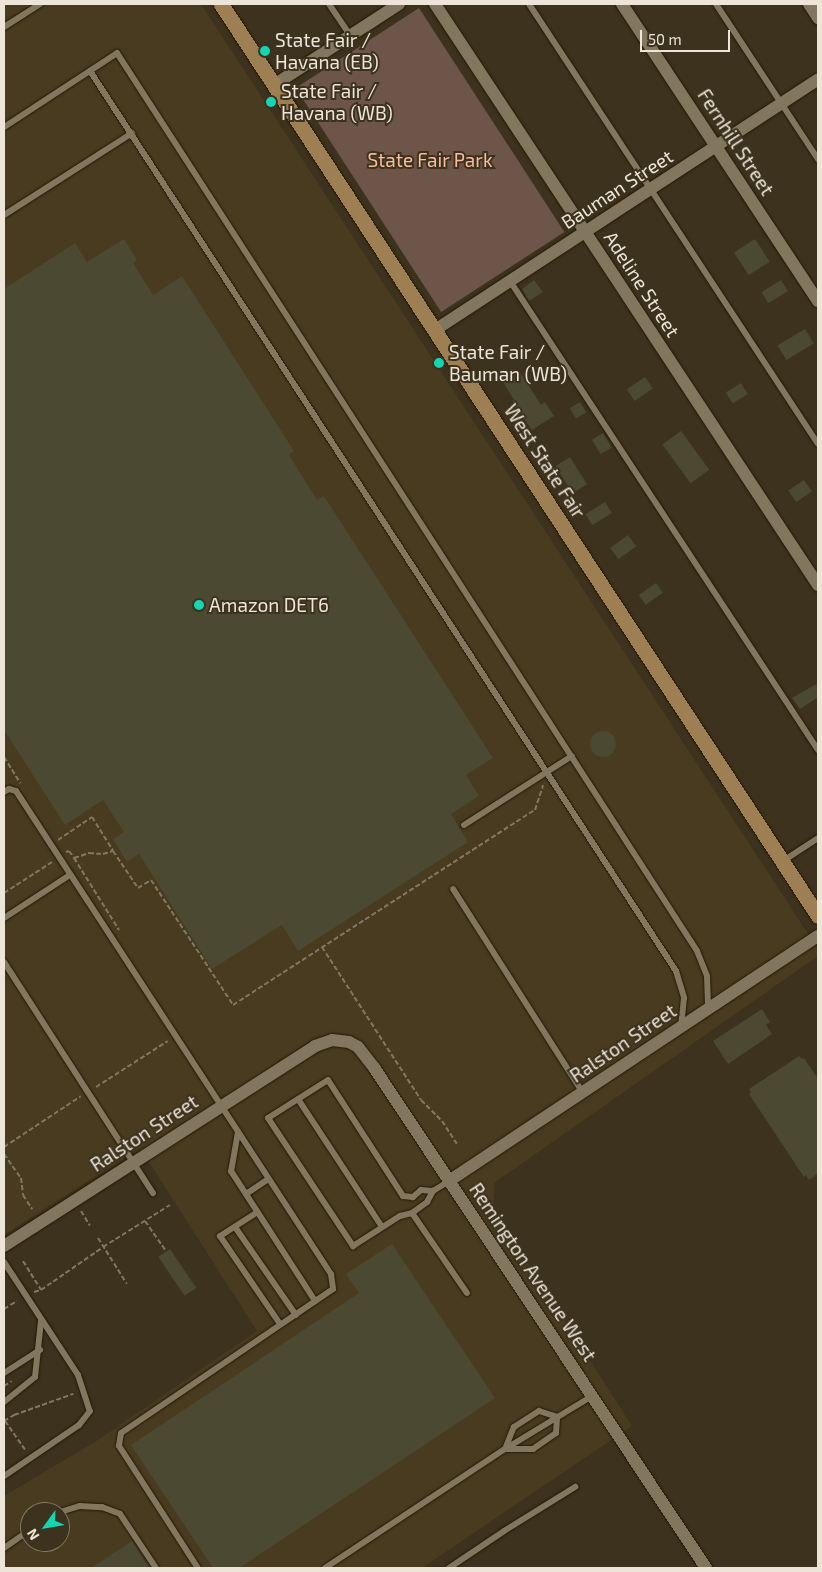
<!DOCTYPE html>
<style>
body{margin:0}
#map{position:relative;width:822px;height:1572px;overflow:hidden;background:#3c321d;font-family:"Exo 2",sans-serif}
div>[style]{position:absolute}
.built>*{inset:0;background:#493b1f}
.green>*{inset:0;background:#6e5549;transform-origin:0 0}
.building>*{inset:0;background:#4b4931;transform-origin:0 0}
.round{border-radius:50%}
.path>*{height:2px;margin-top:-1px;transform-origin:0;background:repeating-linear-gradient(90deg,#807765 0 5px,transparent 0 7.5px)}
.roads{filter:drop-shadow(0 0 1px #231905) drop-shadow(0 0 1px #231905)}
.lane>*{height:6px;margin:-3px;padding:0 3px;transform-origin:3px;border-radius:3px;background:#82765f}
.street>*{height:12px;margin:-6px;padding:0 6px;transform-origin:6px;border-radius:6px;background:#82765f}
.secondary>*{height:15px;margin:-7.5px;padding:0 7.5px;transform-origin:7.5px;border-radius:7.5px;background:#9e7f54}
.dots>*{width:14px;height:14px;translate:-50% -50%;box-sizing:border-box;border:2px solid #3c321d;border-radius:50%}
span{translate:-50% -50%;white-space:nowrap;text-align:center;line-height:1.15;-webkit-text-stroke:4px #3c321d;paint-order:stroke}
.poi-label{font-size:19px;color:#ece5d8}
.left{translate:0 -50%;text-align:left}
.street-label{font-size:19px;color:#ece5d8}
.park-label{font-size:19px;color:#fabc9c}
.frame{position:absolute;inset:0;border:5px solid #ece5d8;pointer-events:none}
.north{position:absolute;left:20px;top:1502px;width:50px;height:50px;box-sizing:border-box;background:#3c321d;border:1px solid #827a68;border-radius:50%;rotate:238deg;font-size:14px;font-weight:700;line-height:20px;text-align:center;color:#ece5d8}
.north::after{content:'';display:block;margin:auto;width:18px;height:22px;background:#15d5b3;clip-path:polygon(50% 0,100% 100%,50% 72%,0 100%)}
.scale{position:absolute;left:640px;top:30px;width:90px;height:22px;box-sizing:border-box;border:2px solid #ece5d8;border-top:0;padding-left:6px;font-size:15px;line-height:18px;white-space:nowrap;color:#ece5d8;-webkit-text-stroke:4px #3c321d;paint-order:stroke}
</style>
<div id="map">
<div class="built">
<i style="clip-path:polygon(evenodd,4px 4px,201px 4px,818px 949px,818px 956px,494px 1183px,494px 1211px,632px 1426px,422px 1568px,4px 1568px,4px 1496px,98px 1440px,257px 1331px,140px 1148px,4px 1235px,4px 4px,30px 1512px,60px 1512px,60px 1542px,30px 1542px,30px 1512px)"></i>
</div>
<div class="green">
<i style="left:419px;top:8px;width:267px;height:147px;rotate:57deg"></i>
</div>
<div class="building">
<i style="clip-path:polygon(124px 239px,137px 260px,133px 263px,153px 295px,182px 276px,294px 451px,289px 455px,317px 500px,324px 496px,493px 758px,466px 775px,479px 796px,451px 814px,468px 842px,298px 951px,282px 925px,212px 969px,139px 854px,127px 862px,113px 839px,124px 832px,103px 800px,65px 825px,4px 730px,4px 289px,75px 243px,87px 262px)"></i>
<i style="left:755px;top:239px;width:27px;height:25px;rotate:57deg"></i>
<i style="clip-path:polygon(534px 280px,543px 292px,529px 301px,522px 289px)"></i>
<i style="left:781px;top:280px;width:13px;height:23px;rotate:58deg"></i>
<i style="left:805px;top:329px;width:17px;height:32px;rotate:59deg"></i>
<i style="clip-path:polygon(520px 372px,541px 405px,545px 402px,554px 416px,532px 430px,512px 402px,514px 400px,503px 382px)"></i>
<i style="left:645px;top:377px;width:14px;height:22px;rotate:56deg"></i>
<i style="left:741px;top:383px;width:13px;height:18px;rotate:58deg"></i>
<i style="left:580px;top:402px;width:12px;height:12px;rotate:59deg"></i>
<i style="left:681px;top:431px;width:48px;height:23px;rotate:54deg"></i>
<i style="left:603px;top:433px;width:17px;height:13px;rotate:59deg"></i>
<i style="left:570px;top:457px;width:32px;height:17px;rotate:58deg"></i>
<i style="left:804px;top:480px;width:14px;height:19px;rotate:56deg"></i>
<i style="left:605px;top:502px;width:13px;height:23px;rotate:58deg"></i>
<i style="left:628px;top:535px;width:14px;height:22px;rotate:54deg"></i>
<i style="left:656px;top:583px;width:12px;height:21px;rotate:55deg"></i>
<i style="clip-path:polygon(818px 683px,818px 697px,800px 709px,792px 698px)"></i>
<i class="round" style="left:590px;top:731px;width:26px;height:26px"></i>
<i style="clip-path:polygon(762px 1009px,770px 1022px,766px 1025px,772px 1034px,728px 1064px,713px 1041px)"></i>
<i style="clip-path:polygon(799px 1056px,802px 1059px,804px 1058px,818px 1079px,818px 1173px,809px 1180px,806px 1175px,804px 1177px,749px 1094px,751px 1093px,749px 1089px)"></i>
<i style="clip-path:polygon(392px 1244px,495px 1398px,239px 1568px,213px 1568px,131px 1445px,359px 1293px,346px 1274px)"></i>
<i style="left:170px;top:1249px;width:47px;height:14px;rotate:56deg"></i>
<i style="clip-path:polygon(132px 1541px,149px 1568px,91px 1568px)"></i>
</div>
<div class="path">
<i style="left:4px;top:757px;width:31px;rotate:58deg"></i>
<i style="left:58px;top:840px;width:41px;rotate:-34.1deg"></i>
<i style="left:92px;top:817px;width:40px;rotate:58deg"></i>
<i style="left:66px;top:852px;width:3px;rotate:-18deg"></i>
<i style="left:69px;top:851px;width:9px;rotate:54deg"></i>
<i style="left:74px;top:858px;width:16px;rotate:-18deg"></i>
<i style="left:89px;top:853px;width:14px;rotate:4deg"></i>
<i style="left:103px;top:854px;width:10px;rotate:-17deg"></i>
<i style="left:113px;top:851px;width:45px;rotate:56deg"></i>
<i style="left:138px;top:888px;width:15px;rotate:-32deg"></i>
<i style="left:151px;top:880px;width:149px;rotate:56.7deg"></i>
<i style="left:233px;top:1005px;width:359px;rotate:-32.9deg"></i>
<i style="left:535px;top:810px;width:26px;rotate:-72deg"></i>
<i style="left:74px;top:858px;width:85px;rotate:58deg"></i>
<i style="left:4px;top:893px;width:57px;rotate:-32.9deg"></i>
<i style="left:322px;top:947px;width:182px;rotate:57.1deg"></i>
<i style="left:421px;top:1100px;width:30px;rotate:45deg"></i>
<i style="left:442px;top:1121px;width:27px;rotate:57deg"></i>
<i style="left:96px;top:1087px;width:85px;rotate:-32.6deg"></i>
<i style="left:4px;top:1147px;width:92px;rotate:-33.5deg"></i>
<i style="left:4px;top:1154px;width:29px;rotate:55deg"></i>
<i style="left:21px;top:1178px;width:17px;rotate:83deg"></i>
<i style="left:23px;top:1195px;width:17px;rotate:57deg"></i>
<i style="left:81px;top:1211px;width:17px;rotate:59deg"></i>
<i style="left:145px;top:1221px;width:37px;rotate:55deg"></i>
<i style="left:98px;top:1238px;width:54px;rotate:57.8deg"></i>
<i style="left:23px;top:1261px;width:34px;rotate:58deg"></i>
<i style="left:34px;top:1292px;width:7px;rotate:-16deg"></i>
<i style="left:41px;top:1290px;width:75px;rotate:-34.7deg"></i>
<i style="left:103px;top:1247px;width:79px;rotate:-32.1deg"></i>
<i style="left:4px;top:1309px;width:15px;rotate:-32deg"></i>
<i style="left:4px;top:1386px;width:9px;rotate:-32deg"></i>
<i style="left:4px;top:1421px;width:12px;rotate:-31deg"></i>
<i style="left:14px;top:1415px;width:63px;rotate:-19.6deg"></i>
<i style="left:5px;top:1421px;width:35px;rotate:55deg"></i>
</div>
<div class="roads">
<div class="lane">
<i style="left:329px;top:4px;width:37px;rotate:56deg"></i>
<i style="left:529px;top:4px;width:526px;rotate:56.7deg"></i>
<i style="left:716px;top:4px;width:186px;rotate:56.7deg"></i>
<i style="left:4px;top:27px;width:43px;rotate:-32.6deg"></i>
<i style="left:90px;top:71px;width:1074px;rotate:56.93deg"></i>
<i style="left:676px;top:971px;width:28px;rotate:73deg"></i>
<i style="left:684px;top:998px;width:28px;rotate:96deg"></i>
<i style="left:4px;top:127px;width:135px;rotate:-33.2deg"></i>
<i style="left:117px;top:53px;width:1069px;rotate:57.14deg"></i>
<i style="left:697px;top:951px;width:27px;rotate:68deg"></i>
<i style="left:707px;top:976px;width:32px;rotate:88deg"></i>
<i style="left:4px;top:215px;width:152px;rotate:-32.6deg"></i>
<i style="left:510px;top:281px;width:561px;rotate:56.71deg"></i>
<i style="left:4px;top:792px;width:6px;rotate:-31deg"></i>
<i style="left:9px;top:789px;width:7px;rotate:16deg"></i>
<i style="left:16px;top:791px;width:577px;rotate:56.89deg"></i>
<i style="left:331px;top:1274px;width:15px;rotate:82deg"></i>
<i style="left:333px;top:1289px;width:256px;rotate:145.8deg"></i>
<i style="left:121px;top:1433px;width:13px;rotate:99deg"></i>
<i style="left:119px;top:1446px;width:145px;rotate:57.1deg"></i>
<i style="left:464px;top:825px;width:128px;rotate:-32.6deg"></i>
<i style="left:783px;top:861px;width:42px;rotate:-33.3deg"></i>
<i style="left:453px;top:889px;width:242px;rotate:57.5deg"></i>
<i style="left:4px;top:918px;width:79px;rotate:-33.1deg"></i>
<i style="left:4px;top:962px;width:275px;rotate:57.2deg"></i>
<i style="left:298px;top:1099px;width:153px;rotate:56.7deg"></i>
<i style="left:238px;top:1132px;width:40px;rotate:100deg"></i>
<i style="left:231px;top:1171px;width:155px;rotate:57.1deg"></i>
<i style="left:433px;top:1191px;width:12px;rotate:-175deg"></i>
<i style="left:421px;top:1190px;width:11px;rotate:139deg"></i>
<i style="left:413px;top:1197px;width:10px;rotate:-174deg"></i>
<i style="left:403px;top:1196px;width:138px;rotate:-122.9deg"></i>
<i style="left:328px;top:1080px;width:71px;rotate:147.7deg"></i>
<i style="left:268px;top:1118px;width:154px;rotate:56.4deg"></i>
<i style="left:353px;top:1246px;width:56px;rotate:-32.6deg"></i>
<i style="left:400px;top:1216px;width:12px;rotate:-14deg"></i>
<i style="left:412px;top:1213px;width:19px;rotate:-36deg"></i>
<i style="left:427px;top:1202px;width:13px;rotate:-61deg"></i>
<i style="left:433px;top:1191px;width:19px;rotate:-32deg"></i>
<i style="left:246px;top:1194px;width:27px;rotate:-34deg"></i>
<i style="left:256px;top:1213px;width:43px;rotate:147.4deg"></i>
<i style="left:220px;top:1236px;width:107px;rotate:55.7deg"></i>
<i style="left:412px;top:1213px;width:97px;rotate:55.5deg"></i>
<i style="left:235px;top:1227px;width:107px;rotate:55.3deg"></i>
<i style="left:4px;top:1262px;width:135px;rotate:56.8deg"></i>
<i style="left:78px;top:1375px;width:38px;rotate:72deg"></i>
<i style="left:90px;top:1411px;width:18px;rotate:128deg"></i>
<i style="left:79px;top:1425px;width:91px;rotate:145.8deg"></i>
<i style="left:4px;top:1373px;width:43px;rotate:-32.6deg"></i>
<i style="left:4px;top:1402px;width:40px;rotate:-39deg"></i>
<i style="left:35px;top:1377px;width:56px;rotate:-83.9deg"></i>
<i style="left:505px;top:1449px;width:24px;rotate:-68deg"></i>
<i style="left:514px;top:1427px;width:30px;rotate:-33deg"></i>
<i style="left:539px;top:1411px;width:19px;rotate:18deg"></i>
<i style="left:507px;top:1449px;width:26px"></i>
<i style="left:533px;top:1449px;width:28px;rotate:-35deg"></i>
<i style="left:556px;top:1433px;width:16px;rotate:-86deg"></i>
<i style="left:60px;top:1512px;width:21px;rotate:-17deg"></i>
<i style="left:80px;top:1506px;width:22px;rotate:3deg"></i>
<i style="left:102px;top:1507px;width:19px;rotate:21deg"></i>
<i style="left:120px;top:1514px;width:65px;rotate:56.3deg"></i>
<i style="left:4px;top:1548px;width:32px;rotate:-35deg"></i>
<i style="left:325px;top:1568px;width:216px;rotate:-33.5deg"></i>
<i style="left:505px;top:1449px;width:102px;rotate:-31.3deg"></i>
<i style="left:449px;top:1568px;width:66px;rotate:-33.9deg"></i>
<i style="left:504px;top:1531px;width:84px;rotate:-31.8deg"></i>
</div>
<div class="street">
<i style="left:435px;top:4px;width:696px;rotate:56.61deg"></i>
<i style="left:622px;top:4px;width:356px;rotate:56.6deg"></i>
<i style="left:809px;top:4px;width:17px;rotate:57deg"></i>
<i style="left:274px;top:85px;width:149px;rotate:-32.9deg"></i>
<i style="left:435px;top:330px;width:458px;rotate:-33.2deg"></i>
<i style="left:449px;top:1181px;width:443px;rotate:-33.6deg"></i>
<i style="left:4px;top:1246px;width:370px;rotate:-32.7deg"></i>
<i style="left:315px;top:1046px;width:18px;rotate:-19deg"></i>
<i style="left:332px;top:1040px;width:17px;rotate:7deg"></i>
<i style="left:349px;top:1042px;width:10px;rotate:29deg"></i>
<i style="left:358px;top:1047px;width:28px;rotate:52deg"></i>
<i style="left:375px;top:1069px;width:599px;rotate:56.44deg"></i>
</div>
<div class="secondary">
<i style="left:221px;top:4px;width:1090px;rotate:56.79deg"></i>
</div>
</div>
<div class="dots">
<i style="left:265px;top:51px;background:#15d5b3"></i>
<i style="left:271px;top:102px;background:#15d5b3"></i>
<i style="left:439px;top:363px;background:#15d5b3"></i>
<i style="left:199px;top:605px;background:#15d5b3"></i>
</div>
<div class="poi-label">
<span class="left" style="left:275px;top:51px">State Fair /<br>Havana (EB)</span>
<span class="left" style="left:281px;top:102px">State Fair /<br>Havana (WB)</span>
<span class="left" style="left:449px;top:363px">State Fair /<br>Bauman (WB)</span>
<span class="left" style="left:209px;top:605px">Amazon DET6</span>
</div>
<div class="street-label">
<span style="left:736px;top:142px;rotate:57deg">Fernhill Street</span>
<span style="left:617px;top:189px;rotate:-33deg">Bauman Street</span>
<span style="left:642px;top:284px;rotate:57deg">Adeline Street</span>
<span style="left:545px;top:461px;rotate:57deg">West State Fair</span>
<span style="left:623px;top:1043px;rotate:-34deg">Ralston Street</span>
<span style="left:144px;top:1133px;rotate:-33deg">Ralston Street</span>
<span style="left:533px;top:1272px;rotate:56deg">Remington Avenue West</span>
</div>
<div class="park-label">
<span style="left:430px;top:160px">State Fair Park</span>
</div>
<div class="frame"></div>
<div class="north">N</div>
<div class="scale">50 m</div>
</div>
